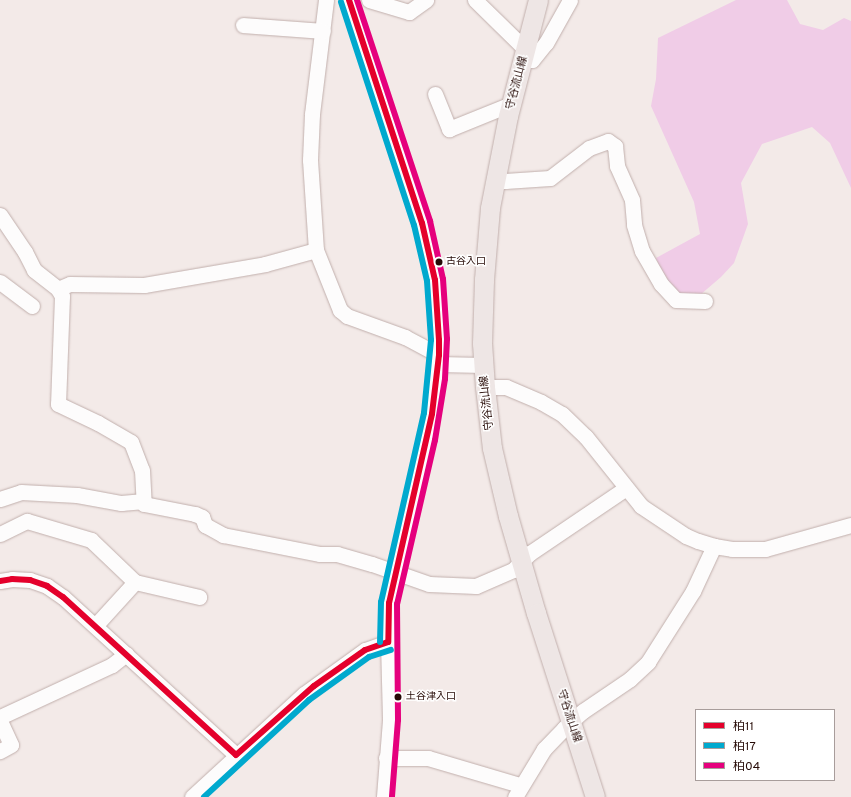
<!DOCTYPE html>
<meta charset="utf-8">
<style>
body{margin:0}
#map{position:relative;width:851px;height:797px;overflow:hidden;background:#f3eae8;font-family:Overpass,"Noto Sans JP",sans-serif}
div>[style]{position:absolute}
.green>*{inset:0;background:#f0cce7}
.roads{filter:drop-shadow(0 0 1px #c1afac) drop-shadow(0 0 1px #c1afac)}
.minor>*{height:15px;margin:-7.5px;padding:0 7.5px;transform-origin:7.5px;border-radius:7.5px;background:#fdfcfc}
.major>*{height:19px;margin:-9.5px;padding:0 9.5px;transform-origin:9.5px;border-radius:9.5px;background:#eee6e5}
.bus-1>*{height:6px;margin:-3px;padding:0 3px;transform-origin:3px;border-radius:3px;background:#e4002b}
.bus-2>*{height:6px;margin:-3px;padding:0 3px;transform-origin:3px;border-radius:3px;background:#00a9ce}
.bus-3>*{height:6px;margin:-3px;padding:0 3px;transform-origin:3px;border-radius:3px;background:#e5007d}
.dots>*{width:11px;height:11px;translate:-50% -50%;box-sizing:border-box;border:2px solid #fff;border-radius:50%}
span{translate:-50% -50%;white-space:nowrap;text-align:center;line-height:1.15;-webkit-text-stroke:3px #fff;paint-order:stroke}
.bus-label{font-size:10px;color:#260a06}
.left{translate:0 -50%;text-align:left}
.street-label{font-size:11px;color:#260a06}
.legend{position:absolute;left:695px;top:709px;width:140px;height:72px;box-sizing:border-box;background:#fff;border:1px solid #a89d9b;margin:0;padding:5px 7px;list-style:none;font-size:12px;color:#260a06}
.legend li{display:flex;align-items:center;gap:8px;height:20px}
.legend b{width:20px;border:1px solid #a89d9b}
</style>
<div id="map">
<div class="green">
<i style="clip-path:polygon(736px 0,787px 0,800px 24px,823px 30px,844px 18px,851px 21px,851px 188px,830px 143px,812px 127px,762px 144px,741px 183px,748px 224px,734px 263px,721px 277px,700px 295px,680px 294px,662px 274px,656px 258px,700px 234px,694px 202px,651px 106px,656px 79px,658px 38px)"></i>
</div>
<div class="roads">
<div class="minor">
<i style="left:326px;top:0;width:115px;rotate:97deg"></i>
<i style="left:312px;top:114px;width:46px;rotate:92.5deg"></i>
<i style="left:310px;top:160px;width:90px;rotate:86.2deg"></i>
<i style="left:316px;top:250px;width:65px;rotate:68.2deg"></i>
<i style="left:340px;top:310px;width:9px;rotate:41deg"></i>
<i style="left:347px;top:316px;width:62px;rotate:19.9deg"></i>
<i style="left:405px;top:337px;width:38px;rotate:28deg"></i>
<i style="left:349px;top:0;width:235px;rotate:71.9deg"></i>
<i style="left:422px;top:223px;width:58px;rotate:77.2deg"></i>
<i style="left:435px;top:280px;width:60px;rotate:86.2deg"></i>
<i style="left:439px;top:340px;width:38px;rotate:93deg"></i>
<i style="left:437px;top:378px;width:62px;rotate:99.3deg"></i>
<i style="left:427px;top:439px;width:168px;rotate:103deg"></i>
<i style="left:389px;top:603px;width:39px;rotate:91deg"></i>
<i style="left:388px;top:642px;width:78px;rotate:88.5deg"></i>
<i style="left:390px;top:720px;width:77px;rotate:94.5deg"></i>
<i style="left:369px;top:0;width:42px;rotate:16.7deg"></i>
<i style="left:409px;top:12px;width:21px;rotate:-35deg"></i>
<i style="left:475px;top:0;width:71px;rotate:44.4deg"></i>
<i style="left:243px;top:25px;width:80px;rotate:4.3deg"></i>
<i style="left:523px;top:58px;width:9px;rotate:13deg"></i>
<i style="left:532px;top:60px;width:22px;rotate:-51deg"></i>
<i style="left:546px;top:43px;width:49px;rotate:-60.8deg"></i>
<i style="left:435px;top:94px;width:38px;rotate:68deg"></i>
<i style="left:449px;top:129px;width:67px;rotate:-22deg"></i>
<i style="left:494px;top:180px;width:11px;rotate:5deg"></i>
<i style="left:505px;top:181px;width:45px;rotate:-3.8deg"></i>
<i style="left:550px;top:178px;width:49px;rotate:-37.6deg"></i>
<i style="left:589px;top:148px;width:20px;rotate:-20deg"></i>
<i style="left:608px;top:141px;width:9px;rotate:36deg"></i>
<i style="left:615px;top:146px;width:20px;rotate:84deg"></i>
<i style="left:617px;top:166px;width:37px;rotate:66deg"></i>
<i style="left:632px;top:200px;width:25px;rotate:85deg"></i>
<i style="left:634px;top:225px;width:27px;rotate:73deg"></i>
<i style="left:642px;top:251px;width:38px;rotate:60deg"></i>
<i style="left:661px;top:284px;width:22px;rotate:47deg"></i>
<i style="left:676px;top:300px;width:29px;rotate:2deg"></i>
<i style="left:0;top:215px;width:45px;rotate:56deg"></i>
<i style="left:25px;top:252px;width:20px;rotate:63deg"></i>
<i style="left:34px;top:270px;width:31px;rotate:38deg"></i>
<i style="left:58px;top:289px;width:13px;rotate:-23deg"></i>
<i style="left:70px;top:284px;width:74px;rotate:0.8deg"></i>
<i style="left:144px;top:285px;width:123px;rotate:-9.8deg"></i>
<i style="left:265px;top:264px;width:53px;rotate:-15.4deg"></i>
<i style="left:0;top:282px;width:40px;rotate:37deg"></i>
<i style="left:58px;top:289px;width:8px;rotate:60deg"></i>
<i style="left:62px;top:296px;width:108px;rotate:92.1deg"></i>
<i style="left:58px;top:404px;width:44px;rotate:25.4deg"></i>
<i style="left:98px;top:423px;width:38px;rotate:30deg"></i>
<i style="left:131px;top:442px;width:30px;rotate:69deg"></i>
<i style="left:142px;top:470px;width:34px;rotate:87deg"></i>
<i style="left:144px;top:504px;width:52px;rotate:11.1deg"></i>
<i style="left:195px;top:514px;width:8px;rotate:23deg"></i>
<i style="left:202px;top:517px;width:9px;rotate:69deg"></i>
<i style="left:205px;top:525px;width:21px;rotate:29deg"></i>
<i style="left:223px;top:535px;width:99px;rotate:11.1deg"></i>
<i style="left:320px;top:554px;width:17px"></i>
<i style="left:337px;top:554px;width:36px;rotate:16deg"></i>
<i style="left:372px;top:564px;width:60px;rotate:19.3deg"></i>
<i style="left:429px;top:584px;width:47px;rotate:2.4deg"></i>
<i style="left:476px;top:586px;width:40px;rotate:-23.4deg"></i>
<i style="left:513px;top:570px;width:24px;rotate:-45deg"></i>
<i style="left:530px;top:553px;width:116px;rotate:-34.1deg"></i>
<i style="left:438px;top:364px;width:45px;rotate:1.3deg"></i>
<i style="left:485px;top:387px;width:21px"></i>
<i style="left:506px;top:387px;width:38px;rotate:23deg"></i>
<i style="left:541px;top:402px;width:24px;rotate:30deg"></i>
<i style="left:562px;top:414px;width:33px;rotate:44deg"></i>
<i style="left:586px;top:437px;width:88px;rotate:51.4deg"></i>
<i style="left:641px;top:506px;width:54px;rotate:33.7deg"></i>
<i style="left:686px;top:536px;width:13px;rotate:23deg"></i>
<i style="left:698px;top:541px;width:17px;rotate:17deg"></i>
<i style="left:714px;top:546px;width:18px;rotate:9deg"></i>
<i style="left:732px;top:549px;width:33px"></i>
<i style="left:765px;top:549px;width:89px;rotate:-15.6deg"></i>
<i style="left:0;top:499px;width:22px;rotate:-18deg"></i>
<i style="left:21px;top:492px;width:56px;rotate:3.1deg"></i>
<i style="left:77px;top:495px;width:45px;rotate:10.3deg"></i>
<i style="left:121px;top:503px;width:23px;rotate:-5deg"></i>
<i style="left:0;top:534px;width:30px;rotate:-26deg"></i>
<i style="left:27px;top:521px;width:67px;rotate:16.5deg"></i>
<i style="left:91px;top:540px;width:61px;rotate:43.7deg"></i>
<i style="left:135px;top:582px;width:59px;rotate:132.3deg"></i>
<i style="left:0;top:581px;width:12px;rotate:-9deg"></i>
<i style="left:12px;top:579px;width:18px;rotate:3deg"></i>
<i style="left:30px;top:580px;width:18px;rotate:19deg"></i>
<i style="left:47px;top:586px;width:19px;rotate:35deg"></i>
<i style="left:63px;top:597px;width:234px;rotate:42.4deg"></i>
<i style="left:135px;top:582px;width:66px;rotate:13.2deg"></i>
<i style="left:0;top:717px;width:123px;rotate:-24.9deg"></i>
<i style="left:112px;top:665px;width:18px;rotate:-38deg"></i>
<i style="left:0;top:721px;width:26px;rotate:65deg"></i>
<i style="left:11px;top:745px;width:13px;rotate:151deg"></i>
<i style="left:386px;top:758px;width:42px"></i>
<i style="left:428px;top:758px;width:96px;rotate:16.4deg"></i>
<i style="left:192px;top:797px;width:152px;rotate:-42.6deg"></i>
<i style="left:304px;top:694px;width:75px;rotate:-35.8deg"></i>
<i style="left:365px;top:650px;width:24px;rotate:-19deg"></i>
<i style="left:515px;top:797px;width:56px;rotate:-58.9deg"></i>
<i style="left:544px;top:749px;width:29px;rotate:-46deg"></i>
<i style="left:564px;top:728px;width:25px;rotate:-42deg"></i>
<i style="left:583px;top:711px;width:57px;rotate:-34.2deg"></i>
<i style="left:630px;top:679px;width:25px;rotate:-43deg"></i>
<i style="left:648px;top:662px;width:84px;rotate:-57.6deg"></i>
<i style="left:693px;top:591px;width:50px;rotate:-65deg"></i>
</div>
<div class="major">
<i style="left:538px;top:0;width:120px;rotate:104.5deg"></i>
<i style="left:508px;top:116px;width:94px;rotate:101.1deg"></i>
<i style="left:490px;top:208px;width:72px;rotate:94.8deg"></i>
<i style="left:484px;top:280px;width:63px;rotate:91.8deg"></i>
<i style="left:482px;top:343px;width:44px;rotate:86.1deg"></i>
<i style="left:485px;top:387px;width:61px;rotate:83.5deg"></i>
<i style="left:492px;top:448px;width:70px;rotate:76.8deg"></i>
<i style="left:508px;top:516px;width:101px;rotate:73.9deg"></i>
<i style="left:536px;top:613px;width:193px;rotate:72.2deg"></i>
</div>
</div>
<div class="bus-1">
<i style="left:349px;top:0;width:235px;rotate:71.9deg"></i>
<i style="left:422px;top:223px;width:58px;rotate:77.2deg"></i>
<i style="left:435px;top:280px;width:60px;rotate:86.2deg"></i>
<i style="left:439px;top:340px;width:15px;rotate:90deg"></i>
<i style="left:439px;top:355px;width:59px;rotate:96.8deg"></i>
<i style="left:432px;top:414px;width:194px;rotate:102.8deg"></i>
<i style="left:389px;top:603px;width:39px;rotate:91deg"></i>
<i style="left:0;top:581px;width:12px;rotate:-9deg"></i>
<i style="left:12px;top:579px;width:18px;rotate:3deg"></i>
<i style="left:30px;top:580px;width:18px;rotate:19deg"></i>
<i style="left:47px;top:586px;width:19px;rotate:35deg"></i>
<i style="left:63px;top:597px;width:234px;rotate:42.4deg"></i>
<i style="left:236px;top:755px;width:104px;rotate:-41.5deg"></i>
<i style="left:314px;top:686px;width:62px;rotate:-35.2deg"></i>
<i style="left:365px;top:650px;width:24px;rotate:-19deg"></i>
</div>
<div class="bus-2">
<i style="left:341px;top:2px;width:235px;rotate:71.9deg"></i>
<i style="left:414px;top:225px;width:57px;rotate:76.9deg"></i>
<i style="left:427px;top:281px;width:59px;rotate:86.1deg"></i>
<i style="left:431px;top:340px;width:73px;rotate:95.5deg"></i>
<i style="left:424px;top:413px;width:194px;rotate:102.8deg"></i>
<i style="left:381px;top:602px;width:40px;rotate:91.4deg"></i>
<i style="left:204px;top:797px;width:143px;rotate:-42.7deg"></i>
<i style="left:309px;top:700px;width:74px;rotate:-35.6deg"></i>
<i style="left:369px;top:657px;width:23px;rotate:-18deg"></i>
</div>
<div class="bus-3">
<i style="left:357px;top:0;width:233px;rotate:71.7deg"></i>
<i style="left:430px;top:221px;width:59px;rotate:77.4deg"></i>
<i style="left:443px;top:279px;width:60px;rotate:86.2deg"></i>
<i style="left:447px;top:339px;width:40px;rotate:92.9deg"></i>
<i style="left:445px;top:379px;width:62px;rotate:99.3deg"></i>
<i style="left:435px;top:440px;width:168px;rotate:103deg"></i>
<i style="left:397px;top:604px;width:116px;rotate:89.5deg"></i>
<i style="left:398px;top:720px;width:77px;rotate:94.5deg"></i>
</div>
<div class="dots">
<i style="left:439px;top:262px;background:#260a06"></i>
<i style="left:398px;top:697px;background:#260a06"></i>
</div>
<div class="bus-label">
<span class="left" style="left:446px;top:262px">古谷入口</span>
<span class="left" style="left:406px;top:697px">土谷津入口</span>
</div>
<div class="street-label">
<span style="left:517px;top:83px;rotate:-75deg">守谷流山線</span>
<span style="left:487px;top:403px;rotate:-96deg">守谷流山線</span>
<span style="left:569px;top:716px;rotate:72deg">守谷流山線</span>
</div>
<ul class="legend">
<li><b style="height:5px;background:#e4002b"></b>柏11</li>
<li><b style="height:5px;background:#00a9ce"></b>柏17</li>
<li><b style="height:5px;background:#e5007d"></b>柏04</li>
</ul>
</div>
